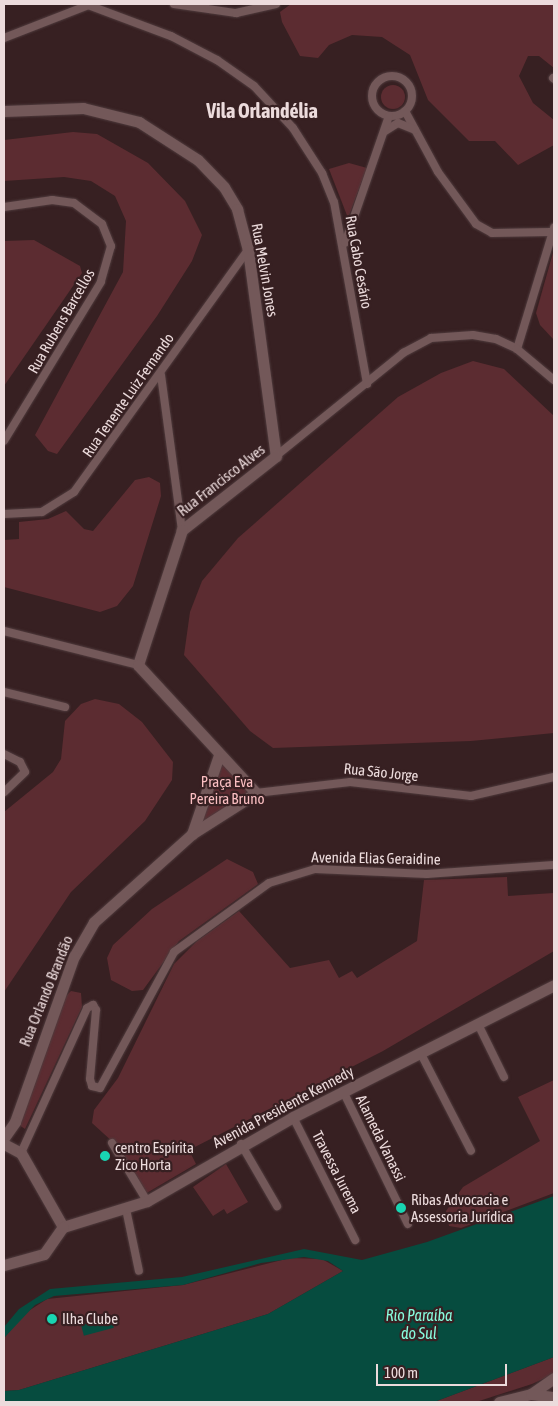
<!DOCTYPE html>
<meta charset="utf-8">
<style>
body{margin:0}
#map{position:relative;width:558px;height:1406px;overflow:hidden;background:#372022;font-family:"Asap Condensed",sans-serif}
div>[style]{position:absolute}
.green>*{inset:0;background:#5c2c31}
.round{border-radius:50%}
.water>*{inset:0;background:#064c3f;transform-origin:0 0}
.roads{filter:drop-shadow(0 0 1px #4f3b3d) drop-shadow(0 0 1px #4f3b3d)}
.street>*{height:8px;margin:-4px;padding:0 4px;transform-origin:4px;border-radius:4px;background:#735859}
.street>.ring{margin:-4px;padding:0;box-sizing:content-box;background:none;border:8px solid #735859;border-radius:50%}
.secondary>*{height:11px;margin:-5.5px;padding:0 5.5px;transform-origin:5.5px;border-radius:5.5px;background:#735859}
.dots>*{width:14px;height:14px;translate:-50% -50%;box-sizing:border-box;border:2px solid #372022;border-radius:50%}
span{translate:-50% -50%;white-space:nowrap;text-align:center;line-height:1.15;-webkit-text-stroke:4.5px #372022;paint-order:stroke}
.street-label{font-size:15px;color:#ecdbdc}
.park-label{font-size:15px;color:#fbbfc2}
.poi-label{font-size:15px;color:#ecdbdc}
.left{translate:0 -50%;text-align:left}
.water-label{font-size:16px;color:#87fbdd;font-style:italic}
.district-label{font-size:20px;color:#ecdbdc;font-weight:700}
.frame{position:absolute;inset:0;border:5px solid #ecdbdc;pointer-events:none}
.scale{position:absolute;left:376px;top:1364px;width:131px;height:22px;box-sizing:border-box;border:2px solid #ecdbdc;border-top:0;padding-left:6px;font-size:15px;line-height:18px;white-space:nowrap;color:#ecdbdc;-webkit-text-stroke:4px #372022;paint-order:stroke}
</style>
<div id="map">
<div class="green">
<i style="clip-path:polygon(291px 4px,554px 4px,554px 68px,539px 56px,528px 56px,519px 76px,533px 103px,554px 120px,554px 145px,518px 165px,495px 141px,469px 141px,428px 100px,410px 55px,382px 37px,352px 35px,329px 45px,318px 58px,300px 56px,282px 22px,280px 12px)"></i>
<i class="round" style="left:381px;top:85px;width:24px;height:24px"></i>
<i style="clip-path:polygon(73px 132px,97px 134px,148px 163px,185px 201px,202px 235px,192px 261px,157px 316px,57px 454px,48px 451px,35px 435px,123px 272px,126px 221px,115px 196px,91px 181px,64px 177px,4px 181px,4px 140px)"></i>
<i style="clip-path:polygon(349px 163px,367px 168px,348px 218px,329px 169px)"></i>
<i style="clip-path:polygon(34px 240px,80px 266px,82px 273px,4px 386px,4px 241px)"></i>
<i style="clip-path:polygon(554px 249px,554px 340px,540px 325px,536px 313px)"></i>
<i style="clip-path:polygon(473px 361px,504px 369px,554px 416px,554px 733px,471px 741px,273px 748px,250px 731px,184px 655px,190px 612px,202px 581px,238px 538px,398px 397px,441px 373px)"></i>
<i style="clip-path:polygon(149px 477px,160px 483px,161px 496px,133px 586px,117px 606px,100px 612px,4px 587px,4px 540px,19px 539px,19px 522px,48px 519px,66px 511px,84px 529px,93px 531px,135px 480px)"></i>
<i style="clip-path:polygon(95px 699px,119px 704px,142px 722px,173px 762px,172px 780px,145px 821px,71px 892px,4px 992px,4px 812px,53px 772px,61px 759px,65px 721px,81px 704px)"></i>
<i style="clip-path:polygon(219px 755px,256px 793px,192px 834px)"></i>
<i style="clip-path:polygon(227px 859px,253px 872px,258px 884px,179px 941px,143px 990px,132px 991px,111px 980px,107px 958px,113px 945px,152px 909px)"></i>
<i style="clip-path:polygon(507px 877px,508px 896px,554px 893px,554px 951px,383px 1051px,189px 1150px,196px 1164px,145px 1194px,114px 1143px,92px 1123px,94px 1110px,118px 1078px,174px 964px,197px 941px,239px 911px,290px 968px,329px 960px,339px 978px,352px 971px,357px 978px,417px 941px,424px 880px)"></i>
<i style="clip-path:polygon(71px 991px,81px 993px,82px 1007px,25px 1129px,19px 1125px,64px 998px)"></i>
<i style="clip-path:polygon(554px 1080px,554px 1193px,461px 1228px,449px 1226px,446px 1211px,463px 1187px,540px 1141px,518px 1097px)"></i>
<i style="clip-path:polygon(226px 1164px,248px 1202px,227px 1214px,224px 1209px,213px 1216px,193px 1187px)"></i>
<i style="clip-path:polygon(290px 1258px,322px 1259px,343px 1271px,268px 1314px,19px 1390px,4px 1391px,4px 1338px,24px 1314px,47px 1299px,183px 1285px)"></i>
<i style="clip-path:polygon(554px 1357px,554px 1374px,532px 1384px,476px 1402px,434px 1402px)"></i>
</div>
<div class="water">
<i style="clip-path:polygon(554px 1196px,554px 1357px,434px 1402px,4px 1402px,4px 1391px,19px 1390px,268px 1314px,343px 1271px,328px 1261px,304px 1257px,261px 1263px,183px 1285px,54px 1296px,35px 1305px,4px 1338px,4px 1327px,19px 1309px,50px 1289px,182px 1277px,304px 1249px,362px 1260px,427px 1242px)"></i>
<i style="left:111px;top:1317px;width:11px;height:31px;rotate:75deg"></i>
</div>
<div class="roads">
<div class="street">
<i style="left:174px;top:4px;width:63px;rotate:8.3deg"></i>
<i style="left:236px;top:13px;width:41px;rotate:-12.7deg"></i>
<i style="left:88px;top:5px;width:89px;rotate:20.5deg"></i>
<i style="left:171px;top:36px;width:52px;rotate:27.6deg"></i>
<i style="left:217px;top:60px;width:45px;rotate:35.1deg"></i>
<i style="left:254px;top:86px;width:57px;rotate:47.1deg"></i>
<i style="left:293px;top:128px;width:54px;rotate:57.2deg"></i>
<i style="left:322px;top:173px;width:31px;rotate:68deg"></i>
<i style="left:334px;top:202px;width:185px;rotate:79.7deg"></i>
<i style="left:4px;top:38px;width:93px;rotate:-21.3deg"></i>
<i class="ring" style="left:372px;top:76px;width:32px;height:32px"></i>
<i style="left:553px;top:78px;width:1px;rotate:45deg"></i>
<i style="left:405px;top:111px;width:69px;rotate:61.6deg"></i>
<i style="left:438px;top:172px;width:64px;rotate:53.8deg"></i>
<i style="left:476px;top:224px;width:18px;rotate:29deg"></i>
<i style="left:492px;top:233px;width:58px;rotate:-1deg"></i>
<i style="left:385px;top:131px;width:15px;rotate:-32deg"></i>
<i style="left:398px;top:123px;width:18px;rotate:22deg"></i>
<i style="left:4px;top:207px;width:49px;rotate:-8.3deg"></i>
<i style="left:52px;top:200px;width:22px;rotate:8deg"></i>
<i style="left:74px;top:203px;width:35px;rotate:37deg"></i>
<i style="left:102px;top:224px;width:24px;rotate:68deg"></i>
<i style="left:111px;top:246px;width:37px;rotate:106deg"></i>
<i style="left:101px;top:282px;width:186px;rotate:121.4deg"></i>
<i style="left:345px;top:243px;width:134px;rotate:-70.9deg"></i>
<i style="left:517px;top:349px;width:127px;rotate:-73deg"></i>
<i style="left:161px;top:375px;width:156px;rotate:82.3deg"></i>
<i style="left:276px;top:456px;width:164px;rotate:-39deg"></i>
<i style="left:403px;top:353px;width:32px;rotate:-28deg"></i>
<i style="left:431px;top:338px;width:42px;rotate:-4.1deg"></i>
<i style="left:473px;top:335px;width:23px;rotate:10deg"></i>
<i style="left:496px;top:339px;width:23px;rotate:25deg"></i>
<i style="left:517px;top:349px;width:48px;rotate:40deg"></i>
<i style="left:4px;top:514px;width:38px;rotate:-3deg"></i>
<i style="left:42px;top:512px;width:38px;rotate:-32deg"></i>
<i style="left:74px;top:492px;width:298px;rotate:-54.3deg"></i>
<i style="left:4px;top:631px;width:138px;rotate:14.2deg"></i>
<i style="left:4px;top:692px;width:63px;rotate:13.8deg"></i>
<i style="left:4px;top:754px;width:18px;rotate:27deg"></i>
<i style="left:20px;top:762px;width:11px;rotate:63deg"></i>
<i style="left:25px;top:772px;width:29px;rotate:136deg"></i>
<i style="left:256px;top:793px;width:95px;rotate:-6.7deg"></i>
<i style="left:350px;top:782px;width:122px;rotate:6.6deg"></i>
<i style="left:471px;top:796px;width:85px;rotate:-12.9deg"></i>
<i style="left:478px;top:1024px;width:59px;rotate:63.9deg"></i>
<i style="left:420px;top:1052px;width:111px;rotate:62.7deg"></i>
<i style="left:343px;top:1091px;width:148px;rotate:64deg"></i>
<i style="left:293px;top:1117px;width:138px;rotate:63.2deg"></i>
<i style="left:112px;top:1143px;width:68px;rotate:58.9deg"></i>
<i style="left:241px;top:1144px;width:72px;rotate:59.9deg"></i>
<i style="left:21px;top:1153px;width:159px;rotate:-65.5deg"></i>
<i style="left:87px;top:1008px;width:7px;rotate:-27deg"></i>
<i style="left:93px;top:1005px;width:6px;rotate:59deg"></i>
<i style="left:96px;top:1010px;width:69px;rotate:95deg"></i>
<i style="left:90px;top:1079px;width:7px;rotate:74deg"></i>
<i style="left:92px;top:1086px;width:8px;rotate:14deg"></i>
<i style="left:100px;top:1088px;width:155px;rotate:-61.4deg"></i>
<i style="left:174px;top:952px;width:117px;rotate:-36deg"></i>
<i style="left:269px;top:883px;width:48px;rotate:-16.9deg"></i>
<i style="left:315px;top:869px;width:112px;rotate:2.6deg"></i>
<i style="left:427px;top:874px;width:127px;rotate:-4.1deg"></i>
<i style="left:126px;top:1209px;width:63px;rotate:78.2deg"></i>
</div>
<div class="secondary">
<i style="left:4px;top:111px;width:79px;rotate:-2.2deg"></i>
<i style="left:83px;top:108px;width:58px;rotate:14deg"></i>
<i style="left:139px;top:122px;width:70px;rotate:32.8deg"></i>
<i style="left:198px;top:160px;width:37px;rotate:46deg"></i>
<i style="left:224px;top:187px;width:26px;rotate:59deg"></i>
<i style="left:237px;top:209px;width:42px;rotate:75deg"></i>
<i style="left:248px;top:250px;width:208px;rotate:82.3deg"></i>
<i style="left:276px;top:456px;width:120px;rotate:141.8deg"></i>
<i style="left:182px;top:530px;width:142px;rotate:108.1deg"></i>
<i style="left:138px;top:665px;width:174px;rotate:47.3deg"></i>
<i style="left:256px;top:793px;width:76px;rotate:147.4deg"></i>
<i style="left:192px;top:834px;width:132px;rotate:138.1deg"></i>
<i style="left:94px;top:922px;width:39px;rotate:120deg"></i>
<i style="left:74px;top:956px;width:176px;rotate:109.6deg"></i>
<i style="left:15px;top:1122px;width:19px;rotate:125deg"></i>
<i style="left:192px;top:834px;width:83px;rotate:-71.1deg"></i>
<i style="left:4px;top:1144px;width:19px;rotate:28deg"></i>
<i style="left:21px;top:1153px;width:85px;rotate:60.4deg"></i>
<i style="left:63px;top:1227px;width:88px;rotate:-17.2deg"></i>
<i style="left:147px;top:1201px;width:168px;rotate:-29.9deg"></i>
<i style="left:293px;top:1117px;width:292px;rotate:-26.8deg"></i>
<i style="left:4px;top:1265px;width:41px;rotate:-15.4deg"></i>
<i style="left:44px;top:1254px;width:33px;rotate:-55deg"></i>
<i style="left:531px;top:1394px;width:28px;rotate:-35deg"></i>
<i style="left:499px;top:1402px;width:33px;rotate:-14deg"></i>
<i style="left:531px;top:1394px;width:21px;rotate:8deg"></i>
</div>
</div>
<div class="dots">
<i style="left:105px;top:1156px;background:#19d5b2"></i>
<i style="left:401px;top:1208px;background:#19d5b2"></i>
<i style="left:52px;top:1319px;background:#19d5b2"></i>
</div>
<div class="street-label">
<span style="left:359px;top:262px;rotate:80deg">Rua Cabo Cesário</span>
<span style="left:265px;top:270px;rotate:80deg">Rua Melvin Jones</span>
<span style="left:61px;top:321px;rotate:-60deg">Rua Rubens Barcellos</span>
<span style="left:128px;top:395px;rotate:-55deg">Rua Tenente Luiz Fernando</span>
<span style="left:221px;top:480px;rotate:-38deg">Rua Francisco Alves</span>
<span style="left:381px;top:772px;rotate:6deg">Rua São Jorge</span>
<span style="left:376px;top:858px;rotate:1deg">Avenida Elias Geraidine</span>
<span style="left:46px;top:991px;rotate:-68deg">Rua Orlando Brandão</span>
<span style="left:283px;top:1107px;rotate:-28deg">Avenida Presidente Kennedy</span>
<span style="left:381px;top:1138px;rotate:64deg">Alameda Vanassi</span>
<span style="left:337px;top:1172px;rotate:63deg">Travessa Jurema</span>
</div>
<div class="park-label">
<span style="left:227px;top:790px">Praça Eva<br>Pereira Bruno</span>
</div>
<div class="poi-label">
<span class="left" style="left:115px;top:1156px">centro Espírita<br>Zico Horta</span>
<span class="left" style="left:411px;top:1208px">Ribas Advocacia e<br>Assessoria Jurídica</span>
<span class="left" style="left:62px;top:1319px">Ilha Clube</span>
</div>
<div class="water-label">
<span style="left:419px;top:1324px">Rio Paraíba<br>do Sul</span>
</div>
<div class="district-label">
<span style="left:262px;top:110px">Vila Orlandélia</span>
</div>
<div class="frame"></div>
<div class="scale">100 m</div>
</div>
